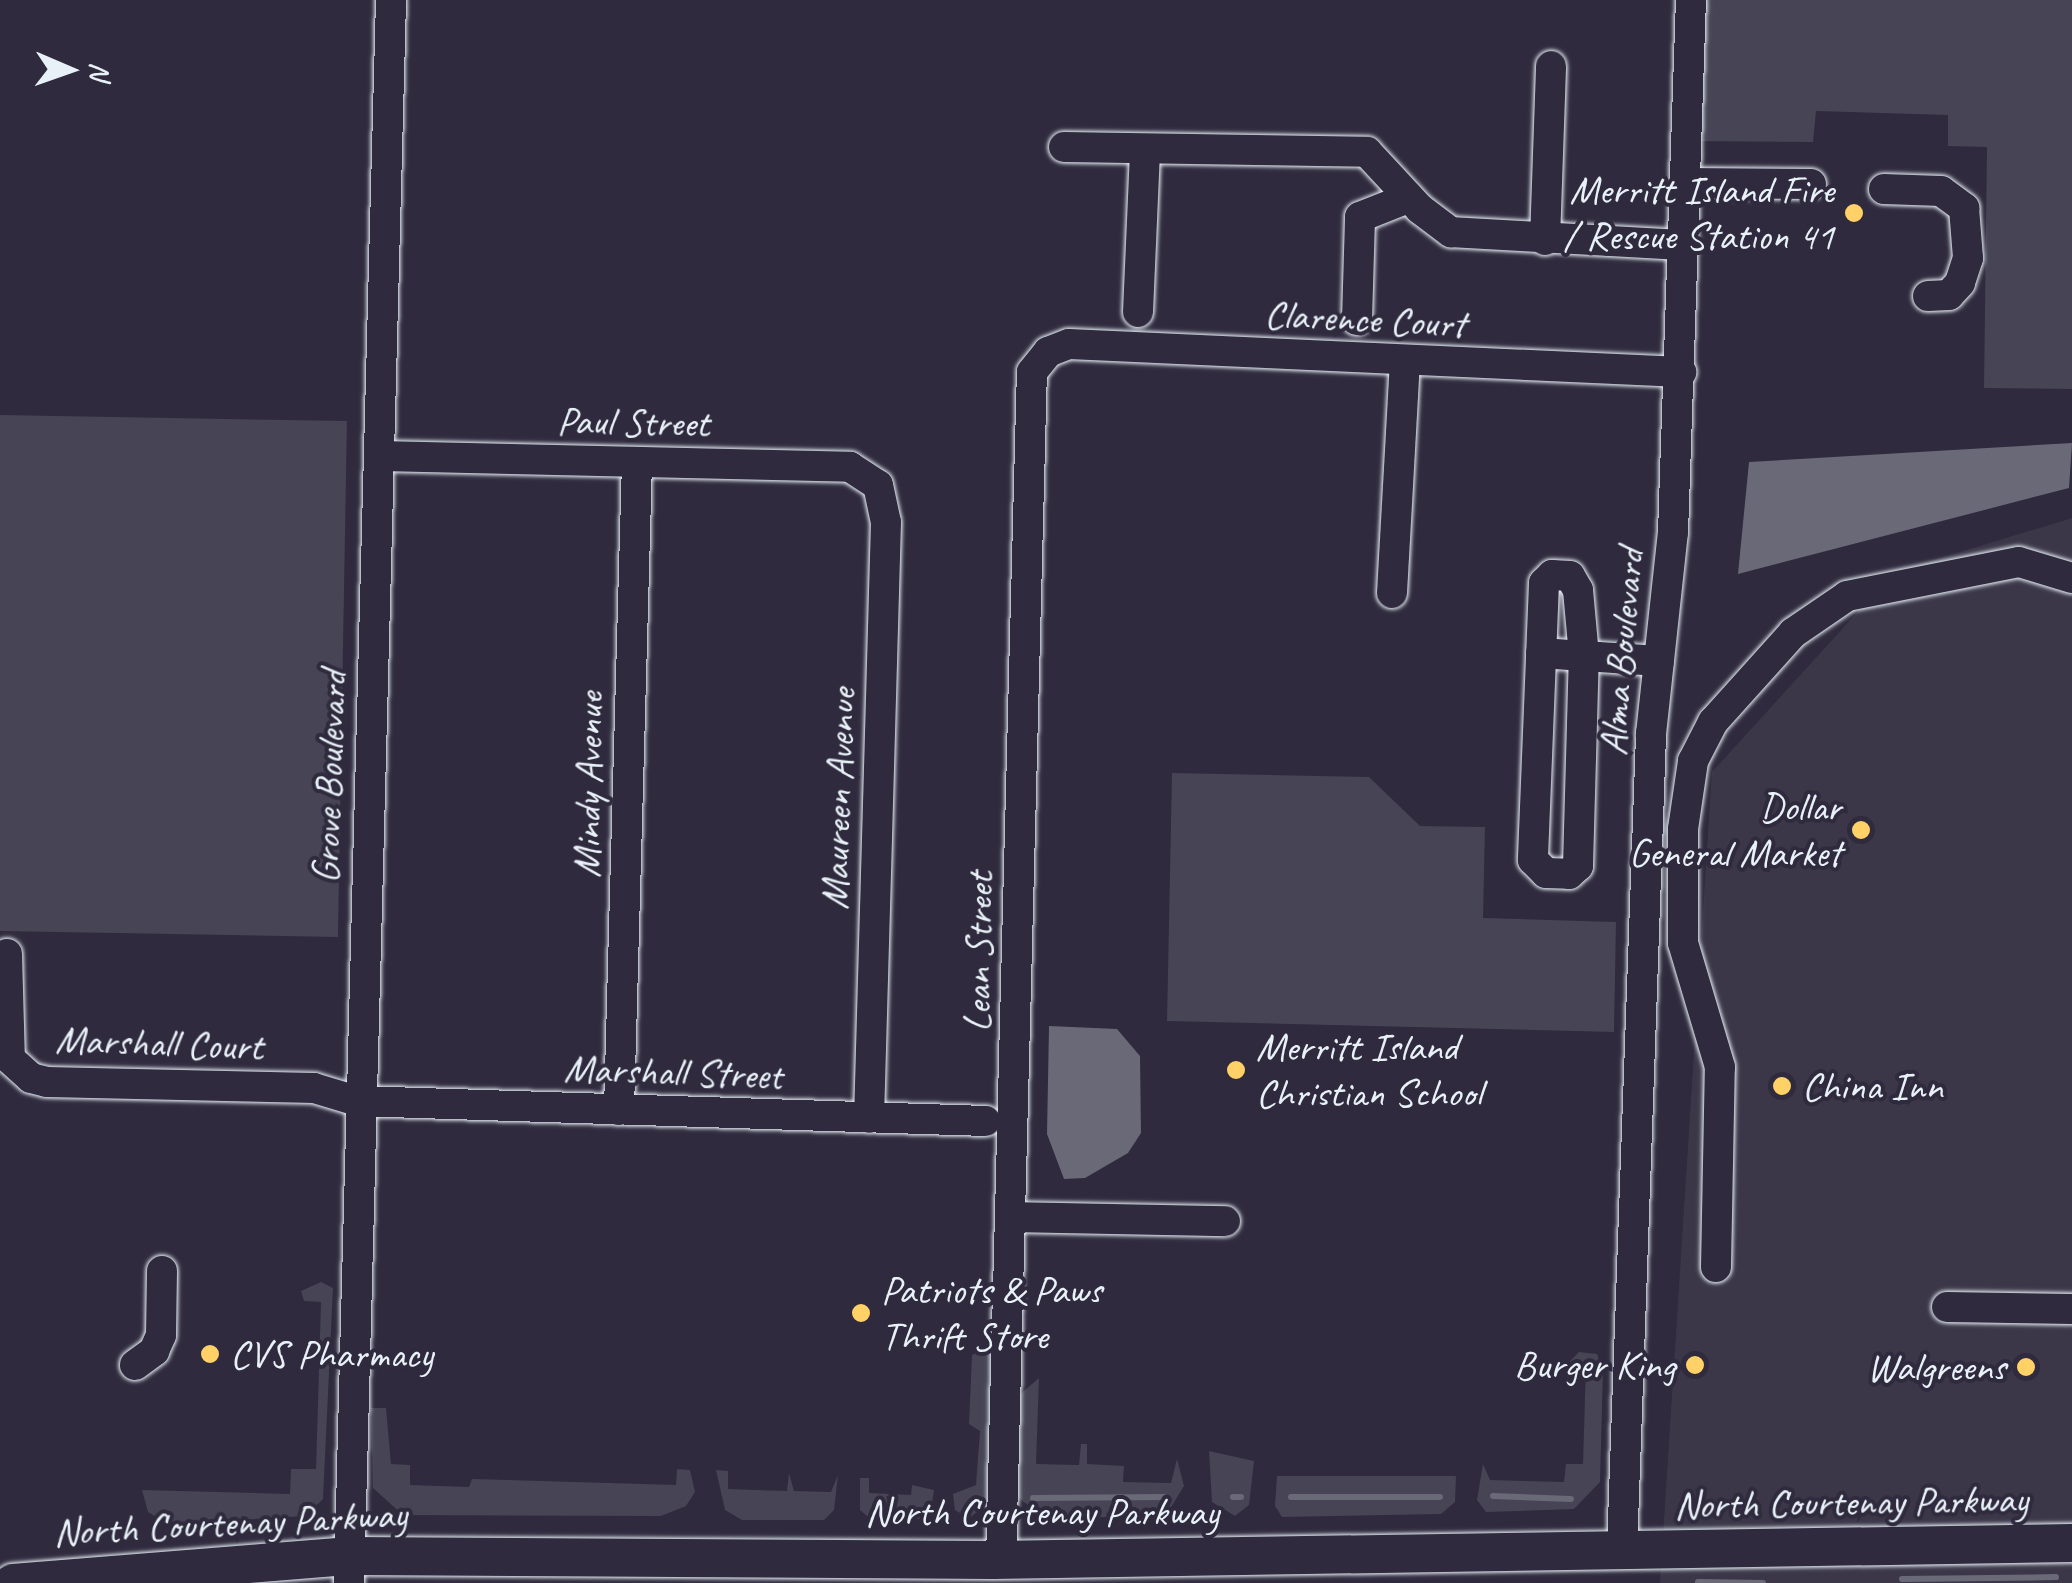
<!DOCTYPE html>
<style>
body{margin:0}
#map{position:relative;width:2072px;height:1583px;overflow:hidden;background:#2f2a3d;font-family:Caveat,sans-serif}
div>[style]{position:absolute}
.built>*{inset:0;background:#3b3749}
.green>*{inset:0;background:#464455;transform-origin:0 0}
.water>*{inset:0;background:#696978}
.stream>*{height:6px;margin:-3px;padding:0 3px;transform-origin:3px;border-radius:3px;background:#696978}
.roads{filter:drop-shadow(0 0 2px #e8f1f8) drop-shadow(0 0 2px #e8f1f8)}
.minor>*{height:30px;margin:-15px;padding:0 15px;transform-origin:15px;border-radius:15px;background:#2f2a3d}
.major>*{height:38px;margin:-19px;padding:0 19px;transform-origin:19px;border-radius:19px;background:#2f2a3d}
.dots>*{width:28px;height:28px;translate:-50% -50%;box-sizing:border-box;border:5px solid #2f2a3d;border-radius:50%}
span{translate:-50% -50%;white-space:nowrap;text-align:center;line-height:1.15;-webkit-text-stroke:8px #2f2a3d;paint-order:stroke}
.poi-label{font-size:40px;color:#e8f1f8}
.right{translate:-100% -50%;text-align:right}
.left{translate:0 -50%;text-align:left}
.street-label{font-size:40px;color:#e8f1f8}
.north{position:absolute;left:20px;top:20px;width:100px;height:100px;-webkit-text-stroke:8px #2f2a3d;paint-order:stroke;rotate:92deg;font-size:28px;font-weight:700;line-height:40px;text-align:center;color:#e8f1f8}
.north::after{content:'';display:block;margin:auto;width:35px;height:45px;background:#e8f1f8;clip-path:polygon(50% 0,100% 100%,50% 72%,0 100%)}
</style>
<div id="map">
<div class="built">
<i style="clip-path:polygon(2072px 518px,2072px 1583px,1660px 1583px,1712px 772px,1894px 572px)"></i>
</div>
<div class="green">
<i style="clip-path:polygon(1691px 0,2072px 0,2072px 389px,1984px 388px,1987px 147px,1948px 146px,1948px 115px,1816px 111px,1813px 142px,1688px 141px)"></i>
<i style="left:0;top:415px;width:347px;height:516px;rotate:1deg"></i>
<i style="clip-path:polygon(1172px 773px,1369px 777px,1420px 826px,1485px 827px,1483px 918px,1616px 922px,1614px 1032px,1167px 1021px)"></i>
<i style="clip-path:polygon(321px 1282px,333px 1288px,323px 1499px,306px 1516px,168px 1524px,148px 1512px,142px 1490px,290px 1494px,291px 1469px,316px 1469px,321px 1302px,304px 1301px,301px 1291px)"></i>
<i style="clip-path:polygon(990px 1346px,996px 1358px,990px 1502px,969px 1518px,955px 1510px,953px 1494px,976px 1485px,980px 1431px,969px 1424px,972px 1355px)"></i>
<i style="clip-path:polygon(1579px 1352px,1597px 1354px,1603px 1371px,1600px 1482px,1574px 1509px,1486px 1512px,1477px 1500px,1483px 1464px,1490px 1480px,1564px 1482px,1566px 1464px,1583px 1464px,1586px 1364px,1569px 1362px)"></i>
<i style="clip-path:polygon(1039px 1378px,1036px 1464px,1079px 1465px,1081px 1444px,1087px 1444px,1087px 1464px,1124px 1466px,1123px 1482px,1171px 1483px,1177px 1459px,1184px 1486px,1165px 1517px,1042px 1517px,1018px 1497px,1018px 1396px)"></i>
<i style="clip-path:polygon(371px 1408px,386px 1408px,391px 1464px,410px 1465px,410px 1485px,469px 1487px,472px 1479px,676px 1485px,677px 1469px,690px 1470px,695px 1492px,686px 1506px,661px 1516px,403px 1515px,373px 1488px)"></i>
<i style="clip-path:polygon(1209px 1451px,1254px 1461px,1249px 1505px,1235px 1516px,1212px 1502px)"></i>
<i style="clip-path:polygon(716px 1470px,728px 1471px,728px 1489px,787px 1491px,789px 1473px,794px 1491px,831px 1492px,838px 1475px,834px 1510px,824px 1520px,742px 1520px,725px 1510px)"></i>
<i style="clip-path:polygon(1277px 1476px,1456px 1476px,1455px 1502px,1441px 1514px,1282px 1517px,1275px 1506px)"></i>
<i style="clip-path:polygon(860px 1478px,869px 1478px,869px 1493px,911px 1495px,912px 1485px,934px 1490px,931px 1510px,921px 1519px,872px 1520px,860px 1510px)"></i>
</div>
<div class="water">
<i style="clip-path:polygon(2072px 443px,2069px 488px,1738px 574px,1749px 462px)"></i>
<i style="clip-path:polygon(1049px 1026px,1117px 1029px,1140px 1056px,1141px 1133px,1128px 1153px,1085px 1178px,1064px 1179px,1047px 1134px)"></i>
</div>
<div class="stream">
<i style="left:1493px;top:1496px;width:78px;rotate:2.2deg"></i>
<i style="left:1233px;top:1497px;width:8px"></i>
<i style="left:1291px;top:1497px;width:149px"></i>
<i style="left:1033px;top:1498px;width:131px;rotate:-0.4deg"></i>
<i style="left:1902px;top:1579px;width:154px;rotate:-0.7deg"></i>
<i style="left:1698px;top:1582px;width:65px;rotate:0.9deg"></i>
</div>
<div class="roads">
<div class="minor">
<i style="left:1064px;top:147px;width:303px;rotate:0.9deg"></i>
<i style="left:1367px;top:152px;width:78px;rotate:47.1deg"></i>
<i style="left:1420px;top:209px;width:39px;rotate:37deg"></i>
<i style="left:1451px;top:232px;width:234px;rotate:3.2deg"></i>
<i style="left:1686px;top:183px;width:125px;rotate:0.5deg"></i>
<i style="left:1884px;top:189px;width:57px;rotate:2deg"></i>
<i style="left:1941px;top:191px;width:29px;rotate:36deg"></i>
<i style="left:1964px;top:208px;width:50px;rotate:85.4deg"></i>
<i style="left:1968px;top:258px;width:26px;rotate:108deg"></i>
<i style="left:1960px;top:283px;width:16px;rotate:133deg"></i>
<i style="left:1949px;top:295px;width:21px;rotate:177deg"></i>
<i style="left:1545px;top:240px;width:174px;rotate:-88deg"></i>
<i style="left:1138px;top:312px;width:162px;rotate:-87.5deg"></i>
<i style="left:1357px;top:320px;width:103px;rotate:-88.3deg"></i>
<i style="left:1360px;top:217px;width:52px;rotate:-21.6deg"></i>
<i style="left:380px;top:456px;width:470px;rotate:1.3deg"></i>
<i style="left:850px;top:467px;width:33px;rotate:33deg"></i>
<i style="left:878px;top:485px;width:38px;rotate:78deg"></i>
<i style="left:886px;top:522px;width:596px;rotate:91.63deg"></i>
<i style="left:1392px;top:593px;width:231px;rotate:-86.8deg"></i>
<i style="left:1541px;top:653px;width:43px;rotate:4deg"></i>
<i style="left:1584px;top:656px;width:66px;rotate:-95.2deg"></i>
<i style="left:1578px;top:590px;width:16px;rotate:-120deg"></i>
<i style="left:1570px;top:576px;width:18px;rotate:-177deg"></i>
<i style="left:1552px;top:575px;width:11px;rotate:135deg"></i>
<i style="left:1544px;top:583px;width:277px;rotate:92.3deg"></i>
<i style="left:1533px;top:860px;width:18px;rotate:45deg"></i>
<i style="left:1546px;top:873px;width:23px;rotate:2deg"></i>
<i style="left:1569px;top:874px;width:12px;rotate:-42deg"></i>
<i style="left:1578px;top:866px;width:210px;rotate:-88.4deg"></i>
<i style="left:1584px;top:656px;width:75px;rotate:3.8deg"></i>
<i style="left:7px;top:954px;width:105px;rotate:88.4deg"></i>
<i style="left:10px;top:1059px;width:28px;rotate:42deg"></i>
<i style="left:31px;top:1078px;width:16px;rotate:14deg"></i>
<i style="left:47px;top:1082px;width:267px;rotate:1.3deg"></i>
<i style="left:314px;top:1088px;width:45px;rotate:16.8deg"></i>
<i style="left:357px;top:1101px;width:629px;rotate:1.82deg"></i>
<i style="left:619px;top:1110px;width:648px;rotate:-88.41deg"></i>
<i style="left:1011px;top:1217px;width:214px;rotate:1.1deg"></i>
<i style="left:1716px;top:1267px;width:200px;rotate:-88.9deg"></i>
<i style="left:1720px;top:1067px;width:129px;rotate:-106.6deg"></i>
<i style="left:1683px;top:943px;width:114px;rotate:-90deg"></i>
<i style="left:1683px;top:829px;width:69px;rotate:-81.6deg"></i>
<i style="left:1693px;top:761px;width:44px;rotate:-62.9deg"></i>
<i style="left:1713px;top:722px;width:120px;rotate:-48deg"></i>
<i style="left:1793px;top:633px;width:65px;rotate:-34.4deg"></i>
<i style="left:1847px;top:596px;width:175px;rotate:-11.2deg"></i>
<i style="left:2019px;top:562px;width:55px;rotate:16.8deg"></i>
<i style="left:1947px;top:1307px;width:125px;rotate:0.9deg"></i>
<i style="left:135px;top:1365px;width:24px;rotate:-36deg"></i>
<i style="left:154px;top:1351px;width:17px;rotate:-66deg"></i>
<i style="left:161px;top:1335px;width:64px;rotate:-89.1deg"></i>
<i style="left:1622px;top:1550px;width:817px;rotate:-87.96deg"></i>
<i style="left:1651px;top:734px;width:202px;rotate:-83.8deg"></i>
<i style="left:1673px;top:533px;width:533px;rotate:-88.07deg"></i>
<i style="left:1001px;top:1560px;width:1188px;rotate:-88.51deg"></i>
<i style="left:1032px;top:372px;width:26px;rotate:-51deg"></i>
<i style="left:1048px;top:352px;width:22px;rotate:-21deg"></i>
<i style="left:1069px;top:344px;width:613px;rotate:2.62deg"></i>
<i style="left:349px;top:1583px;width:1584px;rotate:-88.48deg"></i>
</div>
<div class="major">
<i style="left:13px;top:1583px;width:338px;rotate:-4.6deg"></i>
<i style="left:350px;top:1556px;width:643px;rotate:0.36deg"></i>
<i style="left:993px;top:1560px;width:1079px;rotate:-0.9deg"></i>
</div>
</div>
<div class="dots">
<i style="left:1854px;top:213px;background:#ffd166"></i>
<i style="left:1861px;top:830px;background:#ffd166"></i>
<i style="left:1236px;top:1070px;background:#ffd166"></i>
<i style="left:1782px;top:1086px;background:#ffd166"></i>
<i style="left:861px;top:1313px;background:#ffd166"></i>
<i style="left:210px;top:1354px;background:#ffd166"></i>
<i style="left:1695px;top:1365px;background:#ffd166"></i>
<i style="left:2026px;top:1367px;background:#ffd166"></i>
</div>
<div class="poi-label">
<span class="right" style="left:1834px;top:213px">Merritt Island Fire<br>/ Rescue Station 41</span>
<span class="right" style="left:1841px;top:830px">Dollar<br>General Market</span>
<span class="left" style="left:1256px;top:1070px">Merritt Island<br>Christian School</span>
<span class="left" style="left:1802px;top:1086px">China Inn</span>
<span class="left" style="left:881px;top:1313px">Patriots &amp; Paws<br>Thrift Store</span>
<span class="left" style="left:230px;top:1354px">CVS Pharmacy</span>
<span class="right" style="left:1675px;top:1365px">Burger King</span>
<span class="right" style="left:2006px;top:1367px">Walgreens</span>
</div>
<div class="street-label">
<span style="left:1365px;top:319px;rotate:3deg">Clarence Court</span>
<span style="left:633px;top:422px;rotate:1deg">Paul Street</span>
<span style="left:1621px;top:652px;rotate:-85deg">Alma Boulevard</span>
<span style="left:329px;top:777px;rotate:-88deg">Grove Boulevard</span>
<span style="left:588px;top:785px;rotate:-89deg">Mindy Avenue</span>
<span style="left:838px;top:799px;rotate:-88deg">Maureen Avenue</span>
<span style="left:978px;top:952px;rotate:-89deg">Lean Street</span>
<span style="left:159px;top:1043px;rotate:2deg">Marshall Court</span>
<span style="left:673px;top:1072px;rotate:2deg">Marshall Street</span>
<span style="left:1851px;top:1502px;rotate:-1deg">North Courtenay Parkway</span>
<span style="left:1042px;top:1512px">North Courtenay Parkway</span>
<span style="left:230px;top:1523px;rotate:-3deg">North Courtenay Parkway</span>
</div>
<div class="north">N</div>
</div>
